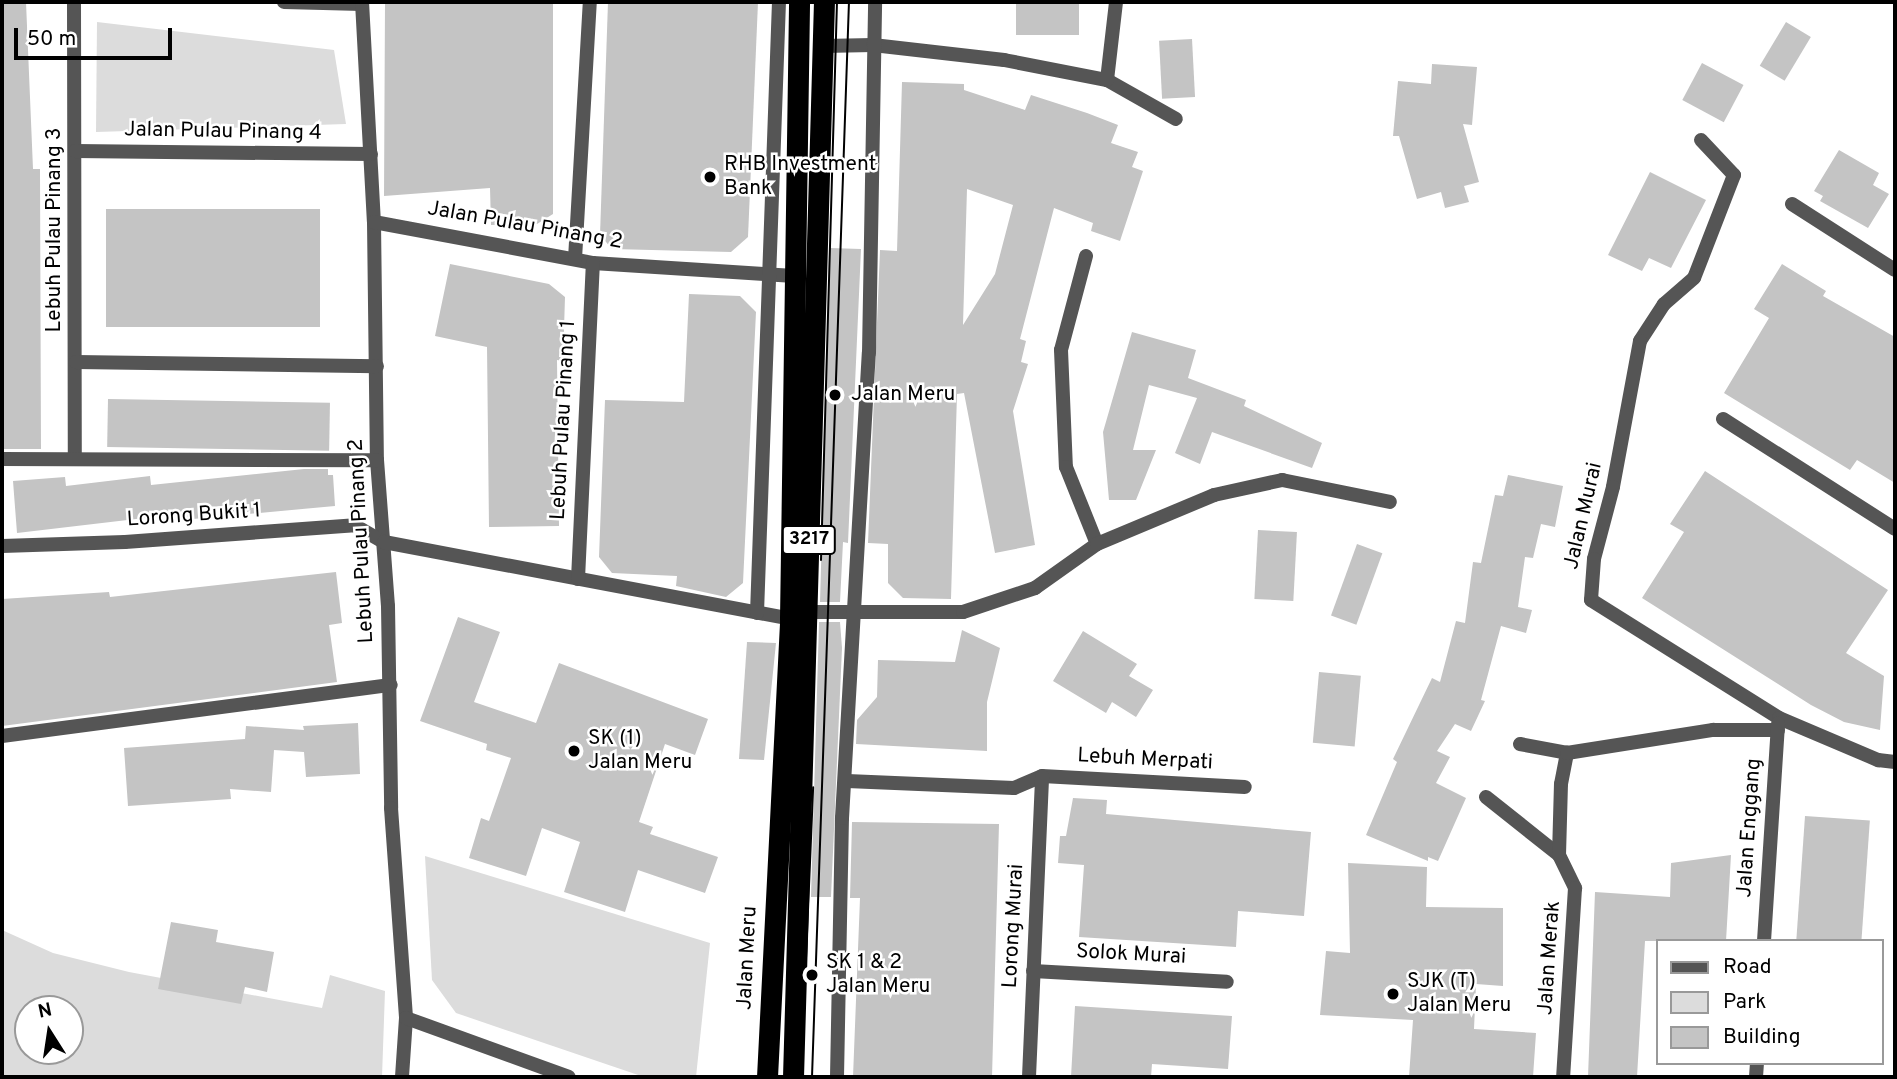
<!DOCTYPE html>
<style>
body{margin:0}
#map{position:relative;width:1897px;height:1079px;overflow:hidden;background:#fff;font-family:Overpass,sans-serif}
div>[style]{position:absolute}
.green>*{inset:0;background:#dcdcdc}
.building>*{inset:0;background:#c4c4c4;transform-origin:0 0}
.street>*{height:14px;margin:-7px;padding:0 7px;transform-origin:7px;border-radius:7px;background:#555}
.highway>*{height:21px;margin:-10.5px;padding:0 10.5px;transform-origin:10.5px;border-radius:10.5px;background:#000}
.tram>*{height:2px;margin:-1px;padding:0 1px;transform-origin:1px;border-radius:1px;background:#000}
.dots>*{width:19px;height:19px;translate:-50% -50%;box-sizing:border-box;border:4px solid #fff;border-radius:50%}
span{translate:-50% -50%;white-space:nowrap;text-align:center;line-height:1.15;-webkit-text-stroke:5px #fff;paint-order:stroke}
.shield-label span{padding:2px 5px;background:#fff;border:2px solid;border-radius:5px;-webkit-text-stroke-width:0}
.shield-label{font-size:19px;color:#000;font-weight:700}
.street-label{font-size:21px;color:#000}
.poi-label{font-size:21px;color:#000}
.left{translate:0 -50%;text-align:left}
.frame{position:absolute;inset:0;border:4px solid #000;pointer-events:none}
.legend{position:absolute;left:1656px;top:939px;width:228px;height:126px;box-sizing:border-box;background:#fff;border:2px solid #999;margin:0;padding:9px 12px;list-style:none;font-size:21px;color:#000}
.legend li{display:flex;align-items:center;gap:14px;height:35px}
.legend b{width:35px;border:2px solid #999}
.north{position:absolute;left:14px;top:995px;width:70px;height:70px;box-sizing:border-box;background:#fff;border:2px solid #999;border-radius:50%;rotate:348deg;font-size:19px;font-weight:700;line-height:28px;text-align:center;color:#000}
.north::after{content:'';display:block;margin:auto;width:24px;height:32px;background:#000;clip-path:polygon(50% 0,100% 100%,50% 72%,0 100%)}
.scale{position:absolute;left:14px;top:28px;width:158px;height:32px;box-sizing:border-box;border:4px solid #000;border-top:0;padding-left:9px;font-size:21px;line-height:24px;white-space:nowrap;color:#000;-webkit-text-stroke:5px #fff;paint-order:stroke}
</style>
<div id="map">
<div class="green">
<i style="clip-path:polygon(97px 22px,334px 50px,346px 124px,96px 132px)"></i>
<i style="clip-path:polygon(425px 856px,710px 943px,696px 1077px,644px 1077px,456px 1013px,432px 980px)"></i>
<i style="clip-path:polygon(evenodd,2px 930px,53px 953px,129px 972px,322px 1008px,330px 975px,385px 991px,382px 1077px,2px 1077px,2px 930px,28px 1009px,70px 1009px,70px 1051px,28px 1051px,28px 1009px)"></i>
</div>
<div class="building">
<i style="clip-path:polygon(2px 2px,26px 2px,33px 169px,40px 169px,41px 449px,2px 449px)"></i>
<i style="clip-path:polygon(385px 2px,553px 2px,553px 214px,537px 224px,491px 225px,490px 188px,384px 196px)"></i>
<i style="clip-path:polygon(608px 2px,758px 2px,748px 237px,731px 252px,612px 249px,600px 235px)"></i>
<i style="left:1016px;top:2px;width:63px;height:33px"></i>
<i style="left:1786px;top:22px;width:29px;height:51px;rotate:31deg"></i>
<i style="left:1192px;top:39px;width:58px;height:33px;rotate:87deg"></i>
<i style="left:1702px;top:63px;width:47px;height:42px;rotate:28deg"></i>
<i style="clip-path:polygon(1432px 64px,1477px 67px,1472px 125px,1463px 124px,1479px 182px,1464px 186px,1469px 202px,1445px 208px,1441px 192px,1417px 199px,1399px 136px,1393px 136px,1398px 81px,1431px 84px)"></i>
<i style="clip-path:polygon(evenodd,902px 82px,964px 84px,964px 90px,1025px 110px,1031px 95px,1087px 113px,1118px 125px,1111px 143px,1138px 152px,1132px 167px,1143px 171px,1120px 241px,1091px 231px,1093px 223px,1054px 208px,1020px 339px,1026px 341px,1021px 362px,1028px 364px,1013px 411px,1035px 545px,995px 553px,964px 393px,957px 394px,951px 599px,903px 598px,888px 583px,888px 544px,868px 543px,880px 250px,897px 251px,902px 82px,967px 189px,1013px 205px,995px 274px,963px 325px,967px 189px)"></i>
<i style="clip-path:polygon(1839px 150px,1879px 173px,1873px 185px,1889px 194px,1868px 228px,1820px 201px,1823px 196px,1814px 191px)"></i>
<i style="clip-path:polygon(1650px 172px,1706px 200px,1671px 268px,1649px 258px,1642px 271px,1608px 255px)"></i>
<i style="left:106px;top:209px;width:214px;height:118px"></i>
<i style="clip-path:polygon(830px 248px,861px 249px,848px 543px,843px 542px,840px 602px,820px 602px)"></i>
<i style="clip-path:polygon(450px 264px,549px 284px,565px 297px,563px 361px,557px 360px,559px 526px,489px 527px,487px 347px,435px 336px)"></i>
<i style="clip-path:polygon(1782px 264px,1826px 291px,1823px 296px,1895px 337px,1895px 483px,1857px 460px,1850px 470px,1724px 393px,1769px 318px,1754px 309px)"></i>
<i style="clip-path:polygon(689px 294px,740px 296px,756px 312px,743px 583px,726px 597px,676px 586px,677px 576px,612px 573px,599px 557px,605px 400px,684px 402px)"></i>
<i style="clip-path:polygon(1132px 332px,1196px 350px,1188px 378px,1246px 400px,1244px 406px,1322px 443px,1312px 468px,1212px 432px,1200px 464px,1175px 453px,1197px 398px,1149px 385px,1133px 450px,1156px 450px,1136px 500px,1109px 500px,1103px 432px)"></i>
<i style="left:108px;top:399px;width:222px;height:48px;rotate:1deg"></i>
<i style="clip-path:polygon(304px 469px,328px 469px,328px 475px,333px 475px,335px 506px,171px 521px,170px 515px,17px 533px,13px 481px,65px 477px,66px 486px,150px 476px,151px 485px)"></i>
<i style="clip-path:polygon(1705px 471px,1888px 590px,1846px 653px,1884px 676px,1880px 730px,1844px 722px,1811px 705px,1642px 598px,1684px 532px,1670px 524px)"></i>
<i style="clip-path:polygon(1508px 475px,1563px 486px,1555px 527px,1541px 524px,1533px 558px,1525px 557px,1518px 607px,1532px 610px,1526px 633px,1501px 626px,1481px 700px,1485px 701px,1471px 731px,1455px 724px,1437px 751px,1450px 757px,1436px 783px,1466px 798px,1438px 861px,1428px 857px,1428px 861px,1366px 835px,1397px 762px,1393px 759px,1432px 678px,1440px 682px,1456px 621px,1465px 623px,1473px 562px,1481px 563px,1495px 495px,1503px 496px)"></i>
<i style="left:1258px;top:530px;width:39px;height:69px;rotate:3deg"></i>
<i style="left:1357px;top:544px;width:27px;height:76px;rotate:20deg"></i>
<i style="clip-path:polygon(336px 572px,342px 623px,329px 625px,337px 682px,2px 726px,2px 599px,109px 592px,110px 597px)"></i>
<i style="clip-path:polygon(458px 617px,500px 632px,474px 702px,536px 723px,559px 663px,708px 719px,695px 755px,665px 744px,639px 822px,653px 827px,650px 834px,718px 857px,705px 893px,638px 870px,625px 912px,564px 892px,580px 842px,542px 828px,526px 876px,469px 858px,481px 818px,489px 821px,511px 758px,486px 750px,487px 744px,420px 721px)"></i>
<i style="clip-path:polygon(819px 622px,840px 622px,842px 648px,831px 897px,811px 897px)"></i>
<i style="clip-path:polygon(962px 630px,1000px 648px,987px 702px,987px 751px,856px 744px,857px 720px,877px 697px,878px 660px,955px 662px)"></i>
<i style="clip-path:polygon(1083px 631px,1137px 664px,1129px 676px,1153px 690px,1136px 717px,1112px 702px,1106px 713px,1053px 681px)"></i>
<i style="clip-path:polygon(747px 642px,776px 643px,764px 760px,739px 759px)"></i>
<i style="left:1319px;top:672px;width:42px;height:71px;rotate:5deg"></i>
<i style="clip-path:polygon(358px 723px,360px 774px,306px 777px,304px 752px,274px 750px,271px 792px,230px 789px,231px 799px,128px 806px,124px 748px,245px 739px,246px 726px,304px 730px,303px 726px)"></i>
<i style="clip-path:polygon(1073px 798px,1107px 800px,1106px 814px,1311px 832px,1304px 916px,1238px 911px,1236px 947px,1079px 937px,1084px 865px,1058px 863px,1060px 836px,1066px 836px)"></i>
<i style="left:1805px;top:816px;width:65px;height:125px;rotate:4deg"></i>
<i style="clip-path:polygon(852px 822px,999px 824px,992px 1077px,853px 1077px,860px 898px,850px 898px)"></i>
<i style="clip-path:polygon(1731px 855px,1726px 941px,1645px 941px,1637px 1077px,1588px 1077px,1595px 892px,1670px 897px,1671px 863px)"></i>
<i style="clip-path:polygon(1348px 863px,1427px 867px,1426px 907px,1503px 908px,1503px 986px,1476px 984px,1474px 1029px,1536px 1033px,1533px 1077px,1409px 1077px,1413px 1020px,1320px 1015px,1326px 951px,1350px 953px)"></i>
<i style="clip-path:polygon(171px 922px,218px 930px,216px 942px,274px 952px,267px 992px,245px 987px,241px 1004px,158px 989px)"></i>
<i style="clip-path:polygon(1075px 1006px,1232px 1016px,1228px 1069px,1152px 1064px,1151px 1077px,1071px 1077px)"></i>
</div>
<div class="street">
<i style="left:74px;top:2px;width:457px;rotate:89.9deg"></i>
<i style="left:284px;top:2px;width:78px;rotate:1.5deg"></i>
<i style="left:362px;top:2px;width:220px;rotate:86.9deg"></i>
<i style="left:374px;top:222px;width:238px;rotate:89.3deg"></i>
<i style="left:377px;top:460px;width:146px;rotate:85.7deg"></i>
<i style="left:388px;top:606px;width:202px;rotate:89.1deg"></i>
<i style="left:391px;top:808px;width:211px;rotate:85.9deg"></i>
<i style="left:406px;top:1018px;width:59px;rotate:93.9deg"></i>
<i style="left:823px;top:46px;width:50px;rotate:-1.1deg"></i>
<i style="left:873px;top:45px;width:132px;rotate:6.5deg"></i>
<i style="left:1004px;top:60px;width:105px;rotate:11deg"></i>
<i style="left:1107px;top:80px;width:79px;rotate:29.5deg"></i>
<i style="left:1107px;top:80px;width:79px;rotate:-83.4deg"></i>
<i style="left:1701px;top:140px;width:48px;rotate:46.7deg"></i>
<i style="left:1734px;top:175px;width:110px;rotate:111.2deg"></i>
<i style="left:1694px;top:278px;width:40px;rotate:139deg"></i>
<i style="left:1664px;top:304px;width:44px;rotate:123deg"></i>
<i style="left:1640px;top:341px;width:148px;rotate:100.5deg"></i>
<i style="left:1613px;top:487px;width:74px;rotate:104.8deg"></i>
<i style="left:1594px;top:559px;width:41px;rotate:94.2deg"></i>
<i style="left:1591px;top:600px;width:222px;rotate:32.1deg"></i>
<i style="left:1779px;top:718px;width:108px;rotate:23deg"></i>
<i style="left:1878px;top:760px;width:17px;rotate:7deg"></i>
<i style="left:75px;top:151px;width:296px;rotate:0.6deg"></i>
<i style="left:1792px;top:204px;width:122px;rotate:32.7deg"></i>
<i style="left:374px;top:222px;width:223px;rotate:10.6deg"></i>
<i style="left:593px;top:263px;width:202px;rotate:3.7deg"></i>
<i style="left:1086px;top:256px;width:97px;rotate:104.9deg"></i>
<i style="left:1061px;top:350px;width:117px;rotate:87.6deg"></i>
<i style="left:1066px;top:467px;width:83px;rotate:68.1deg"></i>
<i style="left:575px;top:259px;width:257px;rotate:-86.7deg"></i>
<i style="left:76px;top:362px;width:301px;rotate:0.8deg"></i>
<i style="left:1723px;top:419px;width:204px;rotate:32.6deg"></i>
<i style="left:2px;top:459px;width:375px;rotate:0.2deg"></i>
<i style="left:2px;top:546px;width:123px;rotate:-1.9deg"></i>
<i style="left:125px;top:542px;width:230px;rotate:-4.2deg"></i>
<i style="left:354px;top:525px;width:34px;rotate:30deg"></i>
<i style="left:384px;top:542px;width:413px;rotate:10.7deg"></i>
<i style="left:578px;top:579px;width:316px;rotate:-87.3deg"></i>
<i style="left:806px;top:612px;width:157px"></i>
<i style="left:963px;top:612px;width:76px;rotate:-18.4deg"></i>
<i style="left:1035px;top:588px;width:76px;rotate:-35.4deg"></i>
<i style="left:1097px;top:544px;width:127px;rotate:-22.7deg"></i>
<i style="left:1214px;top:495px;width:70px;rotate:-12.4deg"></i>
<i style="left:1282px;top:480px;width:110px;rotate:11.5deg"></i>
<i style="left:757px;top:613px;width:611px;rotate:-87.94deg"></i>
<i style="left:2px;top:736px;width:392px;rotate:-7.5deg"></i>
<i style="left:1520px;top:744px;width:48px;rotate:10.8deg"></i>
<i style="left:847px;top:781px;width:167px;rotate:2.4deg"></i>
<i style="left:1014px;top:788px;width:30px;rotate:-23deg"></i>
<i style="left:1042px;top:776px;width:203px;rotate:3.1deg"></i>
<i style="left:1486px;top:797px;width:93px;rotate:38.5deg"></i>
<i style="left:1559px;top:855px;width:37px;rotate:64deg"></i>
<i style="left:1575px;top:888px;width:189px;rotate:93.6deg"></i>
<i style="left:1559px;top:855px;width:71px;rotate:-88.4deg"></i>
<i style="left:1561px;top:784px;width:32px;rotate:-79deg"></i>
<i style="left:1567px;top:753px;width:148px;rotate:-9deg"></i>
<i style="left:1713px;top:730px;width:65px"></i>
<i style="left:1764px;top:941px;width:218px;rotate:-86.3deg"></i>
<i style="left:1033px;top:971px;width:194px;rotate:3.2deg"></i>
<i style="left:406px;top:1018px;width:173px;rotate:19.9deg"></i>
<i style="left:837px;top:1077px;width:259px;rotate:-88.9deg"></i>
<i style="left:842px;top:818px;width:466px;rotate:-86.7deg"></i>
<i style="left:869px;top:353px;width:351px;rotate:-89deg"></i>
<i style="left:1029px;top:1077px;width:301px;rotate:-87.5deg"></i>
<i style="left:1756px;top:1077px;width:14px;rotate:-86deg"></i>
</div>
<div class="highway">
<i style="left:767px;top:1077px;width:459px;rotate:-87.1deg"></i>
<i style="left:790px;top:619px;width:617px;rotate:-89.16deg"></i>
<i style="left:793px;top:1077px;width:1075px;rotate:-88.35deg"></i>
</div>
<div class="tram">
<i style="left:821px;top:560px;width:558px;rotate:-88.36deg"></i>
<i style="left:801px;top:1077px;width:290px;rotate:-87.6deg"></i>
<i style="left:812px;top:1077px;width:1076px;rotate:-88.03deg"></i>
</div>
<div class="dots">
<i style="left:710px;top:177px;background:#000"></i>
<i style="left:835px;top:395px;background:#000"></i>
<i style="left:574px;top:751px;background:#000"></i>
<i style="left:812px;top:975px;background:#000"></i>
<i style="left:1393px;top:994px;background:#000"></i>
</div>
<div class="shield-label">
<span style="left:809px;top:540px">3217</span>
</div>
<div class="street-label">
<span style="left:223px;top:132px;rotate:1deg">Jalan Pulau Pinang 4</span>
<span style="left:525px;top:226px;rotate:10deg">Jalan Pulau Pinang 2</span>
<span style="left:55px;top:230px;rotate:-90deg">Lebuh Pulau Pinang 3</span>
<span style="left:564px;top:420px;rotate:-87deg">Lebuh Pulau Pinang 1</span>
<span style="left:194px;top:516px;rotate:-4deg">Lorong Bukit 1</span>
<span style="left:1584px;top:516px;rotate:-77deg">Jalan Murai</span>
<span style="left:362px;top:541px;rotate:-93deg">Lebuh Pulau Pinang 2</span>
<span style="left:1145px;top:760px;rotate:3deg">Lebuh Merpati</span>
<span style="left:1750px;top:828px;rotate:-86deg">Jalan Enggang</span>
<span style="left:1014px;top:926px;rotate:-87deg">Lorong Murai</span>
<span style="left:1131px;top:955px;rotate:3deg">Solok Murai</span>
<span style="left:748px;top:958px;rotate:-87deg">Jalan Meru</span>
<span style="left:1550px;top:958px;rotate:-86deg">Jalan Merak</span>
</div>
<div class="poi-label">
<span class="left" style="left:724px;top:177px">RHB Investment<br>Bank</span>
<span class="left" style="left:851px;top:395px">Jalan Meru</span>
<span class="left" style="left:588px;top:751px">SK (1)<br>Jalan Meru</span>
<span class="left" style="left:826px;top:975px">SK 1 &amp; 2<br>Jalan Meru</span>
<span class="left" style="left:1407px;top:994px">SJK (T)<br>Jalan Meru</span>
</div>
<div class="frame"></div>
<ul class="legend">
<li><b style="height:9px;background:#555"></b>Road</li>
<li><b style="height:19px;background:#dcdcdc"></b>Park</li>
<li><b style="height:19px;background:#c4c4c4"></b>Building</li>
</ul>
<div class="north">N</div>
<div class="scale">50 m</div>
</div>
